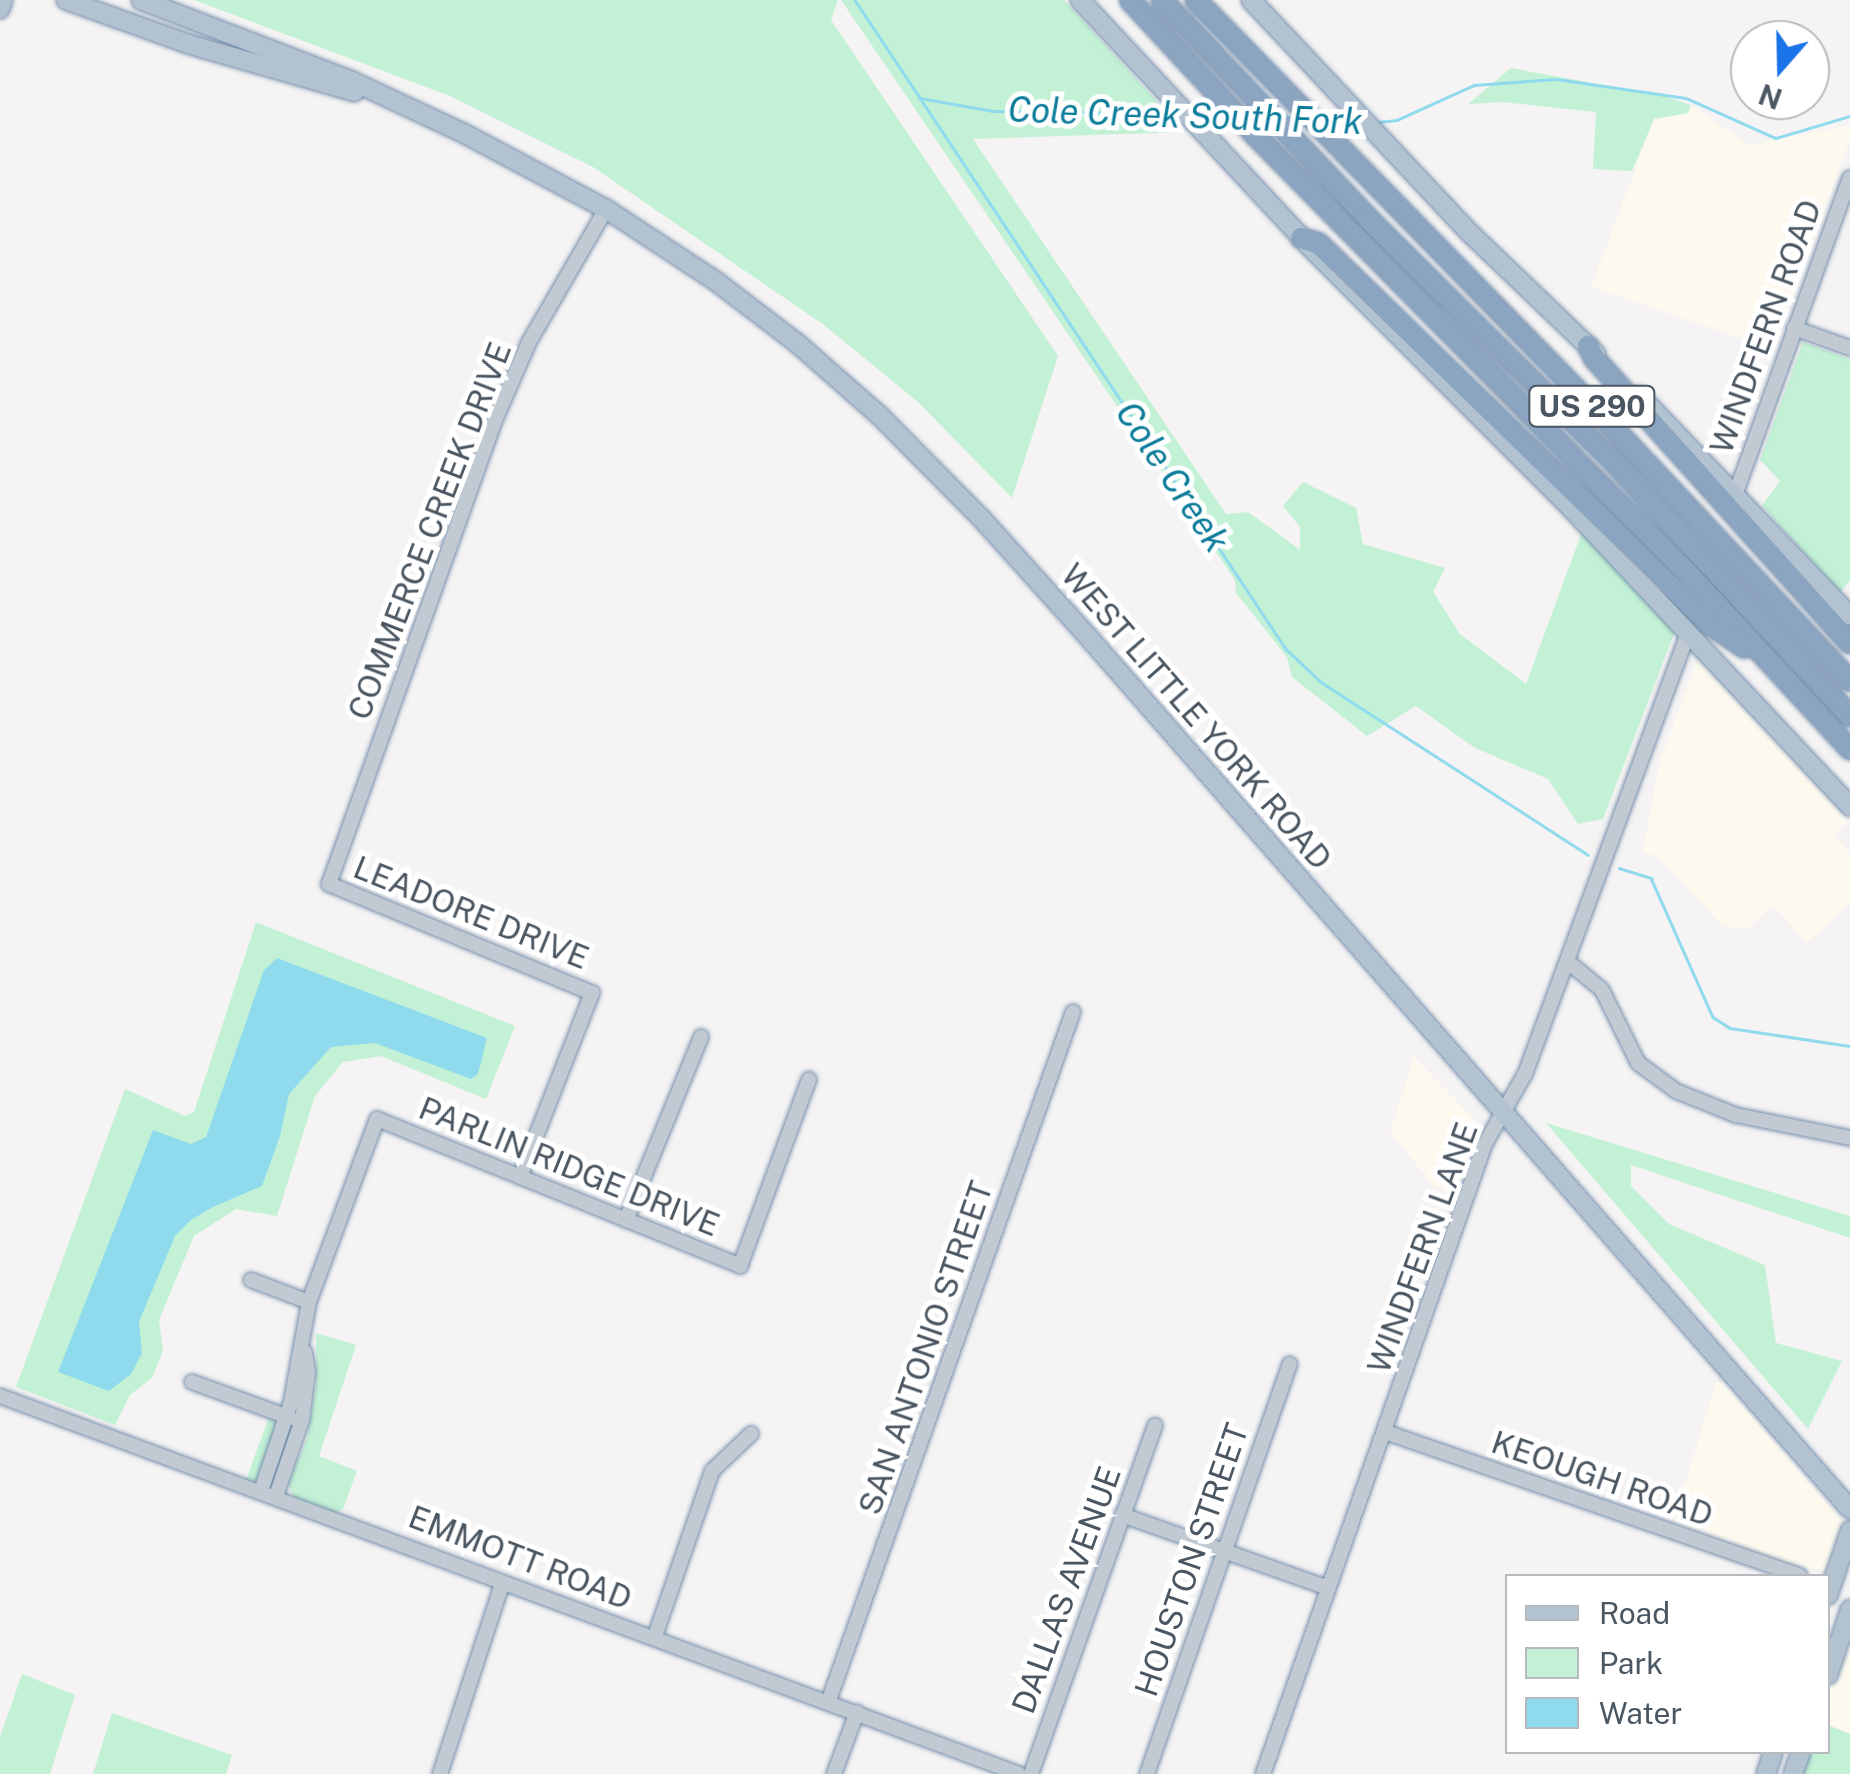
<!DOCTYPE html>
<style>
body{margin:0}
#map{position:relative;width:1850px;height:1774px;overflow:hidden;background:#f5f3f3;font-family:"Public Sans",sans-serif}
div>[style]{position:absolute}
.commercial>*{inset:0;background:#fdf9ef}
.green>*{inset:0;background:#c3f1d5}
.water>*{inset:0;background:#90daee}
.stream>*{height:2.5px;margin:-1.25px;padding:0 1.25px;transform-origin:1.25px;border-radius:1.25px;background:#90daee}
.roads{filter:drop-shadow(0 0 2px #7690ad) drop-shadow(0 0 2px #7690ad)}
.minor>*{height:14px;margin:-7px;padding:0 7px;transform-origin:7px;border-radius:7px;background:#c1cad2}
.major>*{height:18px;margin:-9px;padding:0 9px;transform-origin:9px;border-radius:9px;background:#b3c2d1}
.highway>*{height:20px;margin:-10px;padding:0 10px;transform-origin:10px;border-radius:10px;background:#8ba5c1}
span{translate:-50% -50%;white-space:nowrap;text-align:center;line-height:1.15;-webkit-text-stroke:10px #fff;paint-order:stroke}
.shield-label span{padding:2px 8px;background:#fff;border:2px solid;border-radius:8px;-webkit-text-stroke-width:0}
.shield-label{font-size:30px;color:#4a5661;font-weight:700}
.street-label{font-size:32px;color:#4a5661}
.water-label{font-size:35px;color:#0c7c9b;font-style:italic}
.legend{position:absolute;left:1505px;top:1574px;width:325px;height:180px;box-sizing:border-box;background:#fff;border:2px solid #b7bbc0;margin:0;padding:12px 18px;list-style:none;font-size:30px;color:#4a5661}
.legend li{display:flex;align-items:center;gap:20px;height:50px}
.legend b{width:50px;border:2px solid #b7bbc0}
.north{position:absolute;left:1730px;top:20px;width:100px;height:100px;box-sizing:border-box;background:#fff;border:2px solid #b7bbc0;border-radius:50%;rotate:200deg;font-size:28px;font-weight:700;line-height:40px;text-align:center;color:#4a5661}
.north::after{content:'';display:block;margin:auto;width:35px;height:45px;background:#1a73e8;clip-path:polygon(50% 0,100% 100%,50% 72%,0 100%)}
</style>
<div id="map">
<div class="commercial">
<i style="clip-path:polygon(1691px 105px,1749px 145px,1850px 125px,1850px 140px,1773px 349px,1591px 287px,1654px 119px,1688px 113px)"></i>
<i style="clip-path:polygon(1698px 659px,1848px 821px,1833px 835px,1850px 853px,1850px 903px,1807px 942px,1773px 905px,1746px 930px,1722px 925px,1659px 858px,1643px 851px,1659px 764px)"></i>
<i style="clip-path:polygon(1414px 1057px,1477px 1122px,1457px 1199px,1432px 1183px,1390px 1132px)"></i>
<i style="clip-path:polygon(1716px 1382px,1724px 1384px,1844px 1524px,1829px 1571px,1793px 1566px,1673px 1524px)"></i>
<i style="clip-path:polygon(1850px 1626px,1850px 1734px,1828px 1725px,1828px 1693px)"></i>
</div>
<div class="green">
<i style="clip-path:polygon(194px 0,838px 0,831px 20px,1058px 356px,1012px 498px,918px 402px,824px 325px,593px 167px,450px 96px)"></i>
<i style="clip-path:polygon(841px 0,1064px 0,1185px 132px,973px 139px,1226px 514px,1248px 512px,1300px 550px,1300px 527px,1283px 506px,1303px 482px,1356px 508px,1363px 544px,1445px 568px,1433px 592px,1460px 634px,1526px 684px,1583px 529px,1677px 626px,1603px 819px,1578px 824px,1548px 779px,1475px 748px,1416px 706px,1367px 736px,1292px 677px,1287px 657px,1236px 593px,1235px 580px)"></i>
<i style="clip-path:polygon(1511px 68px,1664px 96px,1691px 105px,1688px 113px,1654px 119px,1632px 171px,1593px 169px,1596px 112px,1502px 102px,1468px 104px)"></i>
<i style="clip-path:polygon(1803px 342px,1850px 359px,1850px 581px,1840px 592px,1762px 506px,1780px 481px,1760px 460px)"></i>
<i style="clip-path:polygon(256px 922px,515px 1026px,486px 1099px,381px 1056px,343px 1062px,315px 1096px,277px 1216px,236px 1209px,194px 1236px,159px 1320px,163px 1351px,152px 1378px,130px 1395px,115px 1425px,16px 1387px,125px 1089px,185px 1116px,194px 1112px)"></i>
<i style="clip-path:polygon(1546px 1123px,1850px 1216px,1850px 1238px,1631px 1165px,1631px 1186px,1669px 1224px,1765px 1265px,1776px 1343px,1842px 1361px,1808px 1429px)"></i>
<i style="clip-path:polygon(316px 1333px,356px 1345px,319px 1456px,357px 1471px,343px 1509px,330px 1516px,294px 1498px,288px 1483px,307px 1439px,316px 1385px)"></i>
<i style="clip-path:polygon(269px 1417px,281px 1427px,262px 1477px,249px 1483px,246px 1480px)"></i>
<i style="clip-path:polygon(22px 1674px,75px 1695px,50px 1774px,0 1774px,0 1737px)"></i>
<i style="clip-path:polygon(112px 1713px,232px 1755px,226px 1774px,93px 1774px)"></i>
<i style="clip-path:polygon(1828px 1725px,1850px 1734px,1850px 1774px,1800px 1774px,1808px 1752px,1828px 1752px)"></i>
</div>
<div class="water">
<i style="clip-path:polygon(277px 958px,487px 1038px,478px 1074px,471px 1079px,375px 1043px,331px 1047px,289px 1094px,280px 1136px,262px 1186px,213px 1207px,191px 1220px,175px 1236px,139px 1322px,142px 1353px,131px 1374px,109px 1391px,58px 1372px,153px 1130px,191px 1144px,206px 1137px,264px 970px)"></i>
</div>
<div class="stream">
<i style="left:855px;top:0;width:779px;rotate:56.41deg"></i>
<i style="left:1286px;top:649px;width:48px;rotate:43.3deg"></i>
<i style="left:1321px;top:682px;width:318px;rotate:32.9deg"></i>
<i style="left:920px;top:98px;width:74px;rotate:10.1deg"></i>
<i style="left:993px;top:111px;width:182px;rotate:0.6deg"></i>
<i style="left:1198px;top:114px;width:27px"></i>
<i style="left:1283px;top:116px;width:17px;rotate:7deg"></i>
<i style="left:1328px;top:121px;width:27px;rotate:6deg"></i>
<i style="left:1378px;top:122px;width:19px;rotate:-6deg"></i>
<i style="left:1397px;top:120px;width:85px;rotate:-24.4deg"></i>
<i style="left:1474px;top:85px;width:82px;rotate:-4.2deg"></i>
<i style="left:1556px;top:79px;width:131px;rotate:8.3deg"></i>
<i style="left:1686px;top:98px;width:98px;rotate:24deg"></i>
<i style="left:1776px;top:138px;width:77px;rotate:-16.6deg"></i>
<i style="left:1619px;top:868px;width:34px;rotate:17deg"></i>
<i style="left:1651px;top:878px;width:152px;rotate:66deg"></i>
<i style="left:1713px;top:1017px;width:20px;rotate:33deg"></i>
<i style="left:1730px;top:1028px;width:121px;rotate:8.5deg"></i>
</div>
<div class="roads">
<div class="minor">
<i style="left:1794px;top:328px;width:59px;rotate:19.7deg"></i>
<i style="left:1735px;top:495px;width:337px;rotate:-70.1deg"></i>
<i style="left:1567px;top:961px;width:45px;rotate:39.6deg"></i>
<i style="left:1602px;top:990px;width:81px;rotate:63.7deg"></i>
<i style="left:1638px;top:1063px;width:47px;rotate:36.4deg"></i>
<i style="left:1676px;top:1091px;width:65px;rotate:21.8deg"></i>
<i style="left:1736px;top:1115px;width:116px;rotate:11.4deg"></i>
<i style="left:520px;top:1177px;width:198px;rotate:-68.6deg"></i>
<i style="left:592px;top:993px;width:285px;rotate:-157.5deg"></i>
<i style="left:329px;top:884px;width:495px;rotate:-70.3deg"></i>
<i style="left:496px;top:418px;width:83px;rotate:-66.5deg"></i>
<i style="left:529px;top:342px;width:154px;rotate:-59.9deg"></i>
<i style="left:626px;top:1220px;width:198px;rotate:-67.7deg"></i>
<i style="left:251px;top:1280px;width:62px;rotate:20.8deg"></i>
<i style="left:192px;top:1382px;width:105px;rotate:20deg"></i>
<i style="left:0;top:1396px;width:1087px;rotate:20.35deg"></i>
<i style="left:1385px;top:1432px;width:439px;rotate:19.1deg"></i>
<i style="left:261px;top:1491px;width:94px;rotate:-71.4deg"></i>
<i style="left:291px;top:1402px;width:102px;rotate:-79.8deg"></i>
<i style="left:309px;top:1302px;width:195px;rotate:-69.6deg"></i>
<i style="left:377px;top:1119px;width:392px;rotate:22deg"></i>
<i style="left:740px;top:1266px;width:199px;rotate:-69.7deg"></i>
<i style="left:276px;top:1496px;width:80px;rotate:-71.1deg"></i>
<i style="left:302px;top:1420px;width:48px;rotate:-82.9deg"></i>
<i style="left:308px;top:1372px;width:20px;rotate:-99deg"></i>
<i style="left:1122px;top:1515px;width:219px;rotate:19.5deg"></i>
<i style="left:655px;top:1636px;width:175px;rotate:-70.9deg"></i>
<i style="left:712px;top:1471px;width:54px;rotate:-43.5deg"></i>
<i style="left:829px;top:1700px;width:730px;rotate:-70.47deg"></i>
<i style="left:440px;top:1774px;width:200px;rotate:-71.9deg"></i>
<i style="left:834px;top:1774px;width:66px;rotate:-69.6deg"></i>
<i style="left:1031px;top:1774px;width:370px;rotate:-70.4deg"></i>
<i style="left:1147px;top:1774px;width:434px;rotate:-70.8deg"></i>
<i style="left:1263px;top:1774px;width:668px;rotate:-70.59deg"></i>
<i style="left:1485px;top:1144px;width:81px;rotate:-60.3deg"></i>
<i style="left:1525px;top:1074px;width:470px;rotate:-69.7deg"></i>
</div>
<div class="major">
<i style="left:66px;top:0;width:130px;rotate:19.8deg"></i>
<i style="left:188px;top:44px;width:173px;rotate:16.1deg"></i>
<i style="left:141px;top:0;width:226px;rotate:21deg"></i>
<i style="left:352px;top:81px;width:125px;rotate:25.1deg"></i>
<i style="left:465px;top:134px;width:160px;rotate:28deg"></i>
<i style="left:606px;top:209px;width:133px;rotate:33.3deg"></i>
<i style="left:717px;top:282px;width:102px;rotate:37.4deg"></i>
<i style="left:798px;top:344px;width:109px;rotate:41.3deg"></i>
<i style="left:880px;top:416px;width:144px;rotate:45.3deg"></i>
<i style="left:981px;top:518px;width:163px;rotate:48deg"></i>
<i style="left:1090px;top:639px;width:1155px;rotate:48.86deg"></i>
<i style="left:1080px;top:0;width:336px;rotate:47deg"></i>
<i style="left:1309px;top:246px;width:369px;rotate:45deg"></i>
<i style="left:1570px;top:507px;width:410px;rotate:46.9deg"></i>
<i style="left:1251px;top:0;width:321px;rotate:46.8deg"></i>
<i style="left:1471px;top:234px;width:173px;rotate:43.8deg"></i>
<i style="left:0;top:9px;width:9px;rotate:-72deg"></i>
<i style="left:1640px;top:396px;width:304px;rotate:46.3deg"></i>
<i style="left:1828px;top:1595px;width:68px;rotate:-71deg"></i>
<i style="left:1828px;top:1675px;width:69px;rotate:-71.3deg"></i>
<i style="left:1766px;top:1774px;width:23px;rotate:-72deg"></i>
<i style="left:1793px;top:1774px;width:23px;rotate:-70deg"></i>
</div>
<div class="highway">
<i style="left:1130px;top:0;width:185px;rotate:47.2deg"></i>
<i style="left:1256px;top:136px;width:621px;rotate:45.39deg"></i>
<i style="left:1692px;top:578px;width:233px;rotate:47.3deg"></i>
<i style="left:1162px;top:0;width:304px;rotate:46.6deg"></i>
<i style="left:1371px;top:221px;width:331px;rotate:44.8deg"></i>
<i style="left:1606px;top:454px;width:358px;rotate:47deg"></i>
<i style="left:1196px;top:0;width:590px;rotate:45.69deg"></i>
<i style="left:1608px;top:422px;width:354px;rotate:46.9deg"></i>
<i style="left:1301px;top:238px;width:19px;rotate:18deg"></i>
<i style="left:1319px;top:244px;width:547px;rotate:44.18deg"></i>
<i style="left:1711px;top:625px;width:40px;rotate:34deg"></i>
<i style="left:1588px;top:346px;width:13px;rotate:63deg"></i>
<i style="left:1594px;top:358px;width:383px;rotate:48.1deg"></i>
</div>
</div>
<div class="shield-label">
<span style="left:1592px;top:406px">US 290</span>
</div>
<div class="street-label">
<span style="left:1766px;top:327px;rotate:-70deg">WINDFERN ROAD</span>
<span style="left:430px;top:531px;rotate:-69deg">COMMERCE CREEK DRIVE</span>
<span style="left:1196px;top:717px;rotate:49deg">WEST LITTLE YORK ROAD</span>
<span style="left:471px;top:913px;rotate:22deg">LEADORE DRIVE</span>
<span style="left:569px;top:1167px;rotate:22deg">PARLIN RIDGE DRIVE</span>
<span style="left:1423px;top:1248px;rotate:-70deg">WINDFERN LANE</span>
<span style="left:926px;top:1348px;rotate:-71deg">SAN ANTONIO STREET</span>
<span style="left:1602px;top:1479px;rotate:19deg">KEOUGH ROAD</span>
<span style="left:520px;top:1558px;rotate:21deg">EMMOTT ROAD</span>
<span style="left:1192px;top:1560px;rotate:-71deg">HOUSTON STREET</span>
<span style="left:1067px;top:1590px;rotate:-70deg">DALLAS AVENUE</span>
</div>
<div class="water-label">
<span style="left:1185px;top:116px;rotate:2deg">Cole Creek South Fork</span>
<span style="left:1172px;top:477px;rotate:56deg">Cole Creek</span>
</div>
<ul class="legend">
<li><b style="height:12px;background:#b3c2d1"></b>Road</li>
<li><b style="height:28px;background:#c3f1d5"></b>Park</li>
<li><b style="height:28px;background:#90daee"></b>Water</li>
</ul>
<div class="north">N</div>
</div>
